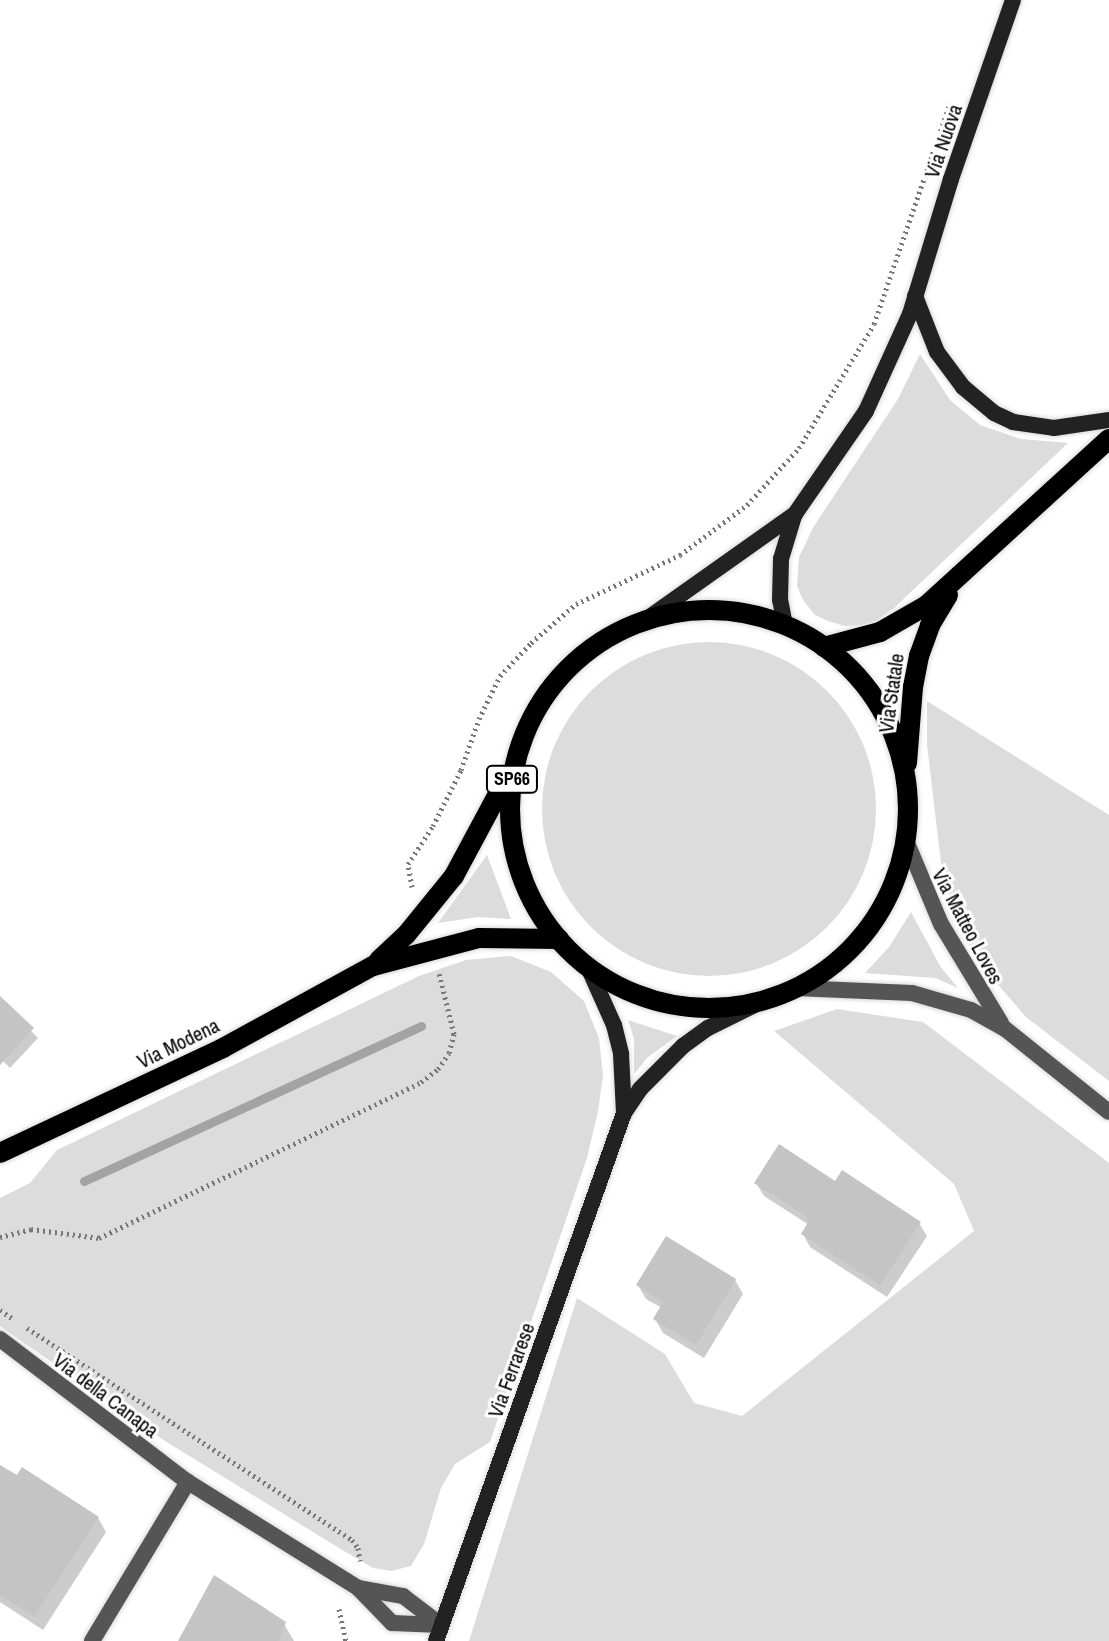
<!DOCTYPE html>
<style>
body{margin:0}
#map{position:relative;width:1109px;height:1641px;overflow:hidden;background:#fff;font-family:"Archivo Narrow",sans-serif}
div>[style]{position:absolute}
.green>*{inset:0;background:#dcdcdc}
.round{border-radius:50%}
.shadow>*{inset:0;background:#0003}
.stream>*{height:9px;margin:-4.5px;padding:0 4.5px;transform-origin:4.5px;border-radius:4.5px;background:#a3a3a3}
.building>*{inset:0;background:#c4c4c4}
.path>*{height:5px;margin-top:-2.5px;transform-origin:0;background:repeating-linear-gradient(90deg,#777 0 2px,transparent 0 6px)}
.roads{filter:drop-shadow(0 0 2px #dbdbdb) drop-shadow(0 0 2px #dbdbdb)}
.minor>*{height:16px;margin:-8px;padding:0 8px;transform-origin:8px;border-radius:8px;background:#555}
.secondary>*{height:16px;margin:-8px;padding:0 8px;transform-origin:8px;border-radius:8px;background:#222}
.primary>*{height:20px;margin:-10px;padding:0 10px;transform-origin:10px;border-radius:10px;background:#000}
.primary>.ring{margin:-10px;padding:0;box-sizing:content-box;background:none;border:20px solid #000;border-radius:50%}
span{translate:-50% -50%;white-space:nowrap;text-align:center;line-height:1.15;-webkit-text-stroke:6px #fff;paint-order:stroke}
.shield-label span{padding:2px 6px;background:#fff;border:2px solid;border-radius:6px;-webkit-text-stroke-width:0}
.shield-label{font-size:18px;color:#000;font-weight:700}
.street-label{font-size:20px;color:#000}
</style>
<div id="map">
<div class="green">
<i style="clip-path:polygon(920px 354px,950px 400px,980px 425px,1021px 439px,1068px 443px,894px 608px,876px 621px,861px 625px,844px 626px,828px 621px,815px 615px,803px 600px,797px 586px,799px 557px,814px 526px,898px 399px)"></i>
<i class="round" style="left:542px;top:642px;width:334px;height:334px"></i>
<i style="clip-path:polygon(927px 701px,1109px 815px,1109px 1081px,1026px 1017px,981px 965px,963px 935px,943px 879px,927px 745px)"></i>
<i style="clip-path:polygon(487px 855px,511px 919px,478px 917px,438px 923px)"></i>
<i style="clip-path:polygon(911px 912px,940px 966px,958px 988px,935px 978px,865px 973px,889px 947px)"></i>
<i style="clip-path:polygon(511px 956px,551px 972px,584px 1001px,599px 1038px,603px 1075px,598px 1111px,587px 1158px,490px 1442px,455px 1464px,441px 1488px,424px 1544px,411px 1566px,391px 1571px,373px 1568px,339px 1548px,165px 1441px,0 1326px,0 1198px,30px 1183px,57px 1150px,419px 976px,466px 960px)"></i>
<i style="clip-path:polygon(837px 1009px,923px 1022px,1109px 1163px,1109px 1641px,469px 1641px,577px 1298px,665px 1354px,694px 1403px,742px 1416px,974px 1231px,954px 1184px,774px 1031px)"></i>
<i style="clip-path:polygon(628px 1020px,677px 1036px,648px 1057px,634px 1074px,634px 1039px)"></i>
</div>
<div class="shadow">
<i style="clip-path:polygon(0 999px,38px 1038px,10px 1068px,0 1058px)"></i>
<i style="clip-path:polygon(756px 1183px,919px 1223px,927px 1236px,887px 1297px,810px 1247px,803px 1234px,809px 1225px,764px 1196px)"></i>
<i style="clip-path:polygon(735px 1280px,743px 1294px,704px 1358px,663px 1333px,655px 1319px,662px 1308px,646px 1299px,638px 1285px)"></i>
<i style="clip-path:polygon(0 1467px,98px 1518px,106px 1532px,43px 1630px,0 1602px)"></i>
<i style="clip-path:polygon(284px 1624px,294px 1641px,180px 1641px)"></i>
</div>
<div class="stream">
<i style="left:84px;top:1181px;width:371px;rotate:-24.7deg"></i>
</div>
<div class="building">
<i style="clip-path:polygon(0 996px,34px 1028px,0 1065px)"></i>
<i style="clip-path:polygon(779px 1144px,835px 1181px,842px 1170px,921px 1222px,880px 1285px,801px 1234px,810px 1219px,754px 1183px)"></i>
<i style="clip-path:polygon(666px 1236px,736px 1279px,696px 1345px,653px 1319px,663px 1302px,636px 1285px)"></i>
<i style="clip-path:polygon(0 1465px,17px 1475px,22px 1467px,99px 1517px,34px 1617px,0 1595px)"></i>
<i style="clip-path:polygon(214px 1575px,286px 1622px,279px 1641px,178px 1641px)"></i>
</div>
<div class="path">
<i style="left:412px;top:887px;width:23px;rotate:-100deg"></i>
<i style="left:408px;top:864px;width:45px;rotate:-56.7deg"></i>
<i style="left:433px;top:826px;width:63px;rotate:-63.4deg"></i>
<i style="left:461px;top:770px;width:54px;rotate:-70.6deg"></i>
<i style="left:479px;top:719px;width:48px;rotate:-64deg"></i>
<i style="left:500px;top:676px;width:45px;rotate:-46.8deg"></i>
<i style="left:531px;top:643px;width:60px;rotate:-40.9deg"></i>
<i style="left:576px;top:604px;width:115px;rotate:-25.2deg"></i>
<i style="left:680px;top:555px;width:84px;rotate:-36.7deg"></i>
<i style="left:747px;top:505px;width:77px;rotate:-47.6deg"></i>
<i style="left:799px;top:448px;width:145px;rotate:-58.8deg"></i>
<i style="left:874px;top:324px;width:234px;rotate:-71deg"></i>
<i style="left:0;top:1237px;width:32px;rotate:-14deg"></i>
<i style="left:31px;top:1229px;width:69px;rotate:7.5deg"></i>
<i style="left:99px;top:1238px;width:358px;rotate:-25.8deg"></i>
<i style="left:421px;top:1082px;width:21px;rotate:-37deg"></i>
<i style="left:438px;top:1069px;width:19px;rotate:-55deg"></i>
<i style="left:449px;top:1053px;width:20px;rotate:-75deg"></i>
<i style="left:454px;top:1034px;width:63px;rotate:-103.8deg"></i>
<i style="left:0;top:1310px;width:14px;rotate:34deg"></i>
<i style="left:27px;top:1328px;width:388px;rotate:33.1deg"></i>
<i style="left:352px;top:1540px;width:10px;rotate:53deg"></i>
<i style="left:358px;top:1548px;width:13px;rotate:81deg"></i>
<i style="left:339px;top:1609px;width:33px;rotate:78deg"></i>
</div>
<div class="roads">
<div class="minor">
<i style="left:905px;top:838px;width:93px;rotate:67.3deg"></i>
<i style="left:941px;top:924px;width:116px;rotate:58.8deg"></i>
<i style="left:795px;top:988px;width:117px;rotate:2.4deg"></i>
<i style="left:912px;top:993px;width:61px;rotate:16.1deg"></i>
<i style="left:971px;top:1010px;width:38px;rotate:29deg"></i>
<i style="left:1004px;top:1028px;width:134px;rotate:38.7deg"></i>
<i style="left:0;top:1339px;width:236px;rotate:37.3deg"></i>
<i style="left:188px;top:1482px;width:200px;rotate:31.9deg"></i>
<i style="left:358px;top:1588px;width:49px;rotate:45.8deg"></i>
<i style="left:392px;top:1623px;width:49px;rotate:2.3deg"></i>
<i style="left:358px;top:1588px;width:46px;rotate:10.1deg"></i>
<i style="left:403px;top:1596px;width:48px;rotate:37.3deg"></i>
<i style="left:92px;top:1641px;width:186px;rotate:-58.9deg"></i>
</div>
<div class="secondary">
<i style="left:915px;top:296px;width:60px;rotate:68.6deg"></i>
<i style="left:937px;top:352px;width:44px;rotate:53.4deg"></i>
<i style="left:963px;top:387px;width:40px;rotate:40deg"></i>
<i style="left:994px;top:413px;width:21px;rotate:25deg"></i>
<i style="left:1013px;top:422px;width:41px;rotate:8.3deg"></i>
<i style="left:1054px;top:428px;width:56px;rotate:-8.3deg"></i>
<i style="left:641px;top:623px;width:189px;rotate:-35.3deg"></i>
<i style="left:795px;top:514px;width:125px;rotate:-55.4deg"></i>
<i style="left:866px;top:411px;width:107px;rotate:-65.6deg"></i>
<i style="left:910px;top:314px;width:141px;rotate:-73.1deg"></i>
<i style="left:951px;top:179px;width:189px;rotate:-70.9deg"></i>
<i style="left:785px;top:625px;width:25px;rotate:-101deg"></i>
<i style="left:780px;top:600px;width:41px;rotate:-88.6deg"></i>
<i style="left:781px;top:559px;width:45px;rotate:-73.2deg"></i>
<i style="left:588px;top:967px;width:64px;rotate:65.9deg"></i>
<i style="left:614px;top:1025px;width:30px;rotate:76deg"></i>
<i style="left:621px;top:1054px;width:59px;rotate:87.1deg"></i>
<i style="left:436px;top:1641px;width:560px;rotate:-70.4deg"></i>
<i style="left:624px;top:1113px;width:29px;rotate:-56deg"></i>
<i style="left:640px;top:1089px;width:61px;rotate:-45deg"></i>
<i style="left:683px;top:1046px;width:31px;rotate:-36deg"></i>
<i style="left:708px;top:1028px;width:66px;rotate:-26.2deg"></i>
</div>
<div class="primary">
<i class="ring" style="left:510px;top:610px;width:378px;height:378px"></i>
<i style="left:824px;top:647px;width:58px;rotate:-15deg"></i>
<i style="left:880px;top:632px;width:54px;rotate:-29.9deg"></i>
<i style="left:927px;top:605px;width:246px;rotate:-42.4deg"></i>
<i style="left:907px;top:763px;width:76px;rotate:-85.5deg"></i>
<i style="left:913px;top:687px;width:32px;rotate:-79deg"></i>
<i style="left:919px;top:656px;width:33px;rotate:-70deg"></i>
<i style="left:930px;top:625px;width:35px;rotate:-59deg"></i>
<i style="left:379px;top:960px;width:37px;rotate:-43deg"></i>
<i style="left:406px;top:935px;width:76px;rotate:-50.9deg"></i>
<i style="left:454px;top:876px;width:110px;rotate:-61.8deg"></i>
<i style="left:0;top:1153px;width:246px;rotate:-25.2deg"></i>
<i style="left:223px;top:1048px;width:171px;rotate:-28.7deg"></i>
<i style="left:373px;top:966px;width:110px;rotate:-14.8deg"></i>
<i style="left:479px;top:938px;width:80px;rotate:0.7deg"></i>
</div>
</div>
<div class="shield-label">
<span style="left:512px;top:779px">SP66</span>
</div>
<div class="street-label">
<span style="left:943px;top:141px;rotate:-71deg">Via Nuova</span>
<span style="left:891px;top:693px;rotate:-82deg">Via Statale</span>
<span style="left:968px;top:926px;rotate:62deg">Via Matteo Loves</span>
<span style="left:178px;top:1043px;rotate:-26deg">Via Modena</span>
<span style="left:511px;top:1370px;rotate:-70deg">Via Ferrarese</span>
<span style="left:106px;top:1395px;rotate:37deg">Via della Canapa</span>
</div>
</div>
